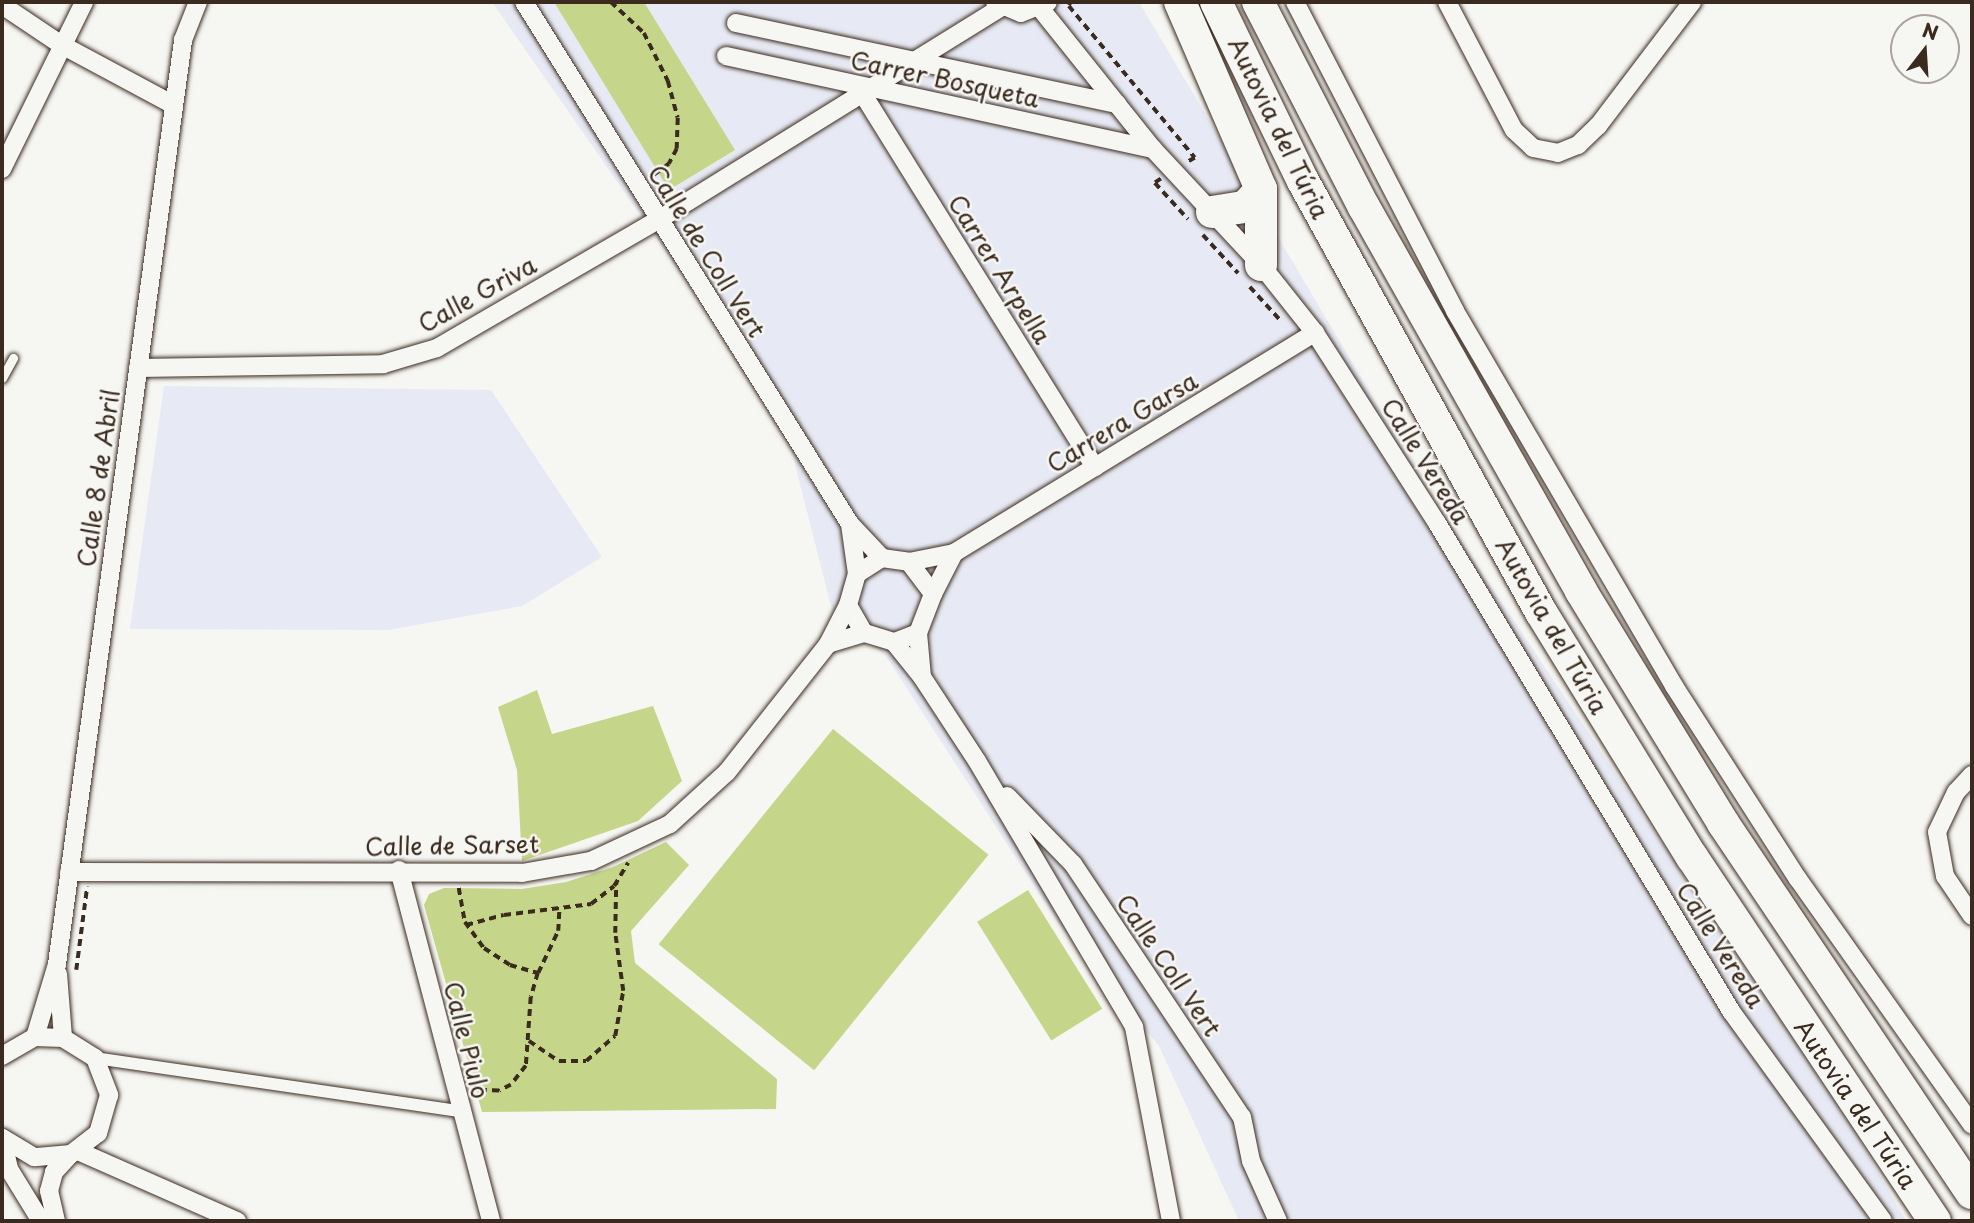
<!DOCTYPE html>
<meta charset="utf-8">
<style>
body{margin:0}
#map{position:relative;width:1974px;height:1223px;overflow:hidden;background:#f6f6f2;font-family:"Playpen Sans",sans-serif}
div>[style]{position:absolute}
.built>*{inset:0;background:#e7eaf4}
.green>*{inset:0;background:#c5d589;transform-origin:0 0}
.path>*{height:3.5px;margin-top:-1.75px;transform-origin:0;background:repeating-linear-gradient(90deg,#3b2a1e 0 7px,transparent 0 12px)}
.roads{filter:drop-shadow(0 0 2px #3b2a1e) drop-shadow(0 0 2px #3b2a1e)}
.service>*{height:9px;margin:-4.5px;padding:0 4.5px;transform-origin:4.5px;border-radius:4.5px;background:#f6f6f2}
.pedestrian>*{height:12px;margin:-6px;padding:0 6px;transform-origin:6px;border-radius:6px;background:#f6f6f2}
.minor>*{height:18px;margin:-9px;padding:0 9px;transform-origin:9px;border-radius:9px;background:#f6f6f2}
.motorway>*{height:32px;margin:-16px;padding:0 16px;transform-origin:16px;border-radius:16px;background:#f6f6f2}
span{translate:-50% -50%;white-space:nowrap;text-align:center;line-height:1.15;-webkit-text-stroke:5px #f6f6f2;paint-order:stroke}
.street-label{font-size:24px;color:#3b2a1e}
.frame{position:absolute;inset:0;border:4px solid #3b2a1e;pointer-events:none}
.north{position:absolute;left:1890px;top:14px;width:70px;height:70px;box-sizing:border-box;background:#f6f6f2;border:2px solid #aba49d;border-radius:50%;rotate:17deg;font-size:19px;font-weight:700;line-height:28px;text-align:center;color:#3b2a1e}
.north::after{content:'';display:block;margin:auto;width:24px;height:32px;background:#3b2a1e;clip-path:polygon(50% 0,100% 100%,50% 72%,0 100%)}
</style>
<div id="map">
<div class="built">
<i style="clip-path:polygon(492px 2px,1139px 2px,1433px 499px,1859px 1139px,1906px 1221px,1239px 1221px,1159px 1046px,1058px 923px,886px 656px,832px 610px,784px 421px)"></i>
<i style="clip-path:polygon(164px 386px,491px 390px,602px 557px,522px 606px,388px 630px,130px 629px)"></i>
</div>
<div class="green">
<i style="clip-path:polygon(554px 2px,644px 2px,735px 150px,669px 190px)"></i>
<i style="clip-path:polygon(537px 690px,552px 734px,653px 706px,682px 781px,638px 821px,522px 861px,517px 770px,498px 707px)"></i>
<i style="left:833px;top:729px;width:200px;height:277px;rotate:39deg"></i>
<i style="clip-path:polygon(666px 842px,689px 865px,631px 931px,635px 963px,777px 1079px,776px 1109px,482px 1112px,424px 905px,429px 894px,444px 888px,522px 889px,566px 882px,613px 867px)"></i>
<i style="left:1028px;top:890px;width:140px;height:60px;rotate:58deg"></i>
</div>
<div class="path">
<i style="left:611px;top:2px;width:45px;rotate:43.2deg"></i>
<i style="left:644px;top:33px;width:54px;rotate:63.4deg"></i>
<i style="left:668px;top:81px;width:38px;rotate:75deg"></i>
<i style="left:678px;top:118px;width:31px;rotate:92deg"></i>
<i style="left:677px;top:149px;width:17px;rotate:118deg"></i>
<i style="left:669px;top:164px;width:21px;rotate:143deg"></i>
<i style="left:1071px;top:2px;width:4px;rotate:117deg"></i>
<i style="left:1069px;top:6px;width:197px;rotate:50.3deg"></i>
<i style="left:1195px;top:158px;width:8px;rotate:150deg"></i>
<i style="left:1161px;top:179px;width:7px;rotate:146deg"></i>
<i style="left:1155px;top:183px;width:49px;rotate:47.5deg"></i>
<i style="left:1203px;top:235px;width:52px;rotate:47.4deg"></i>
<i style="left:1250px;top:287px;width:47px;rotate:47.6deg"></i>
<i style="left:459px;top:888px;width:35px;rotate:80deg"></i>
<i style="left:465px;top:922px;width:32px;rotate:54deg"></i>
<i style="left:484px;top:948px;width:31px;rotate:33deg"></i>
<i style="left:510px;top:965px;width:29px;rotate:16deg"></i>
<i style="left:538px;top:973px;width:25px;rotate:106deg"></i>
<i style="left:531px;top:997px;width:69px;rotate:94.1deg"></i>
<i style="left:526px;top:1066px;width:24px;rotate:128deg"></i>
<i style="left:511px;top:1085px;width:13px;rotate:153deg"></i>
<i style="left:499px;top:1091px;width:27px;rotate:-178deg"></i>
<i style="left:466px;top:925px;width:39px;rotate:-15deg"></i>
<i style="left:504px;top:915px;width:88px;rotate:-7.2deg"></i>
<i style="left:591px;top:904px;width:29px;rotate:-38deg"></i>
<i style="left:614px;top:886px;width:27px;rotate:-59deg"></i>
<i style="left:76px;top:970px;width:84px;rotate:-82.5deg"></i>
<i style="left:538px;top:973px;width:47px;rotate:-64.5deg"></i>
<i style="left:558px;top:931px;width:21px;rotate:-87deg"></i>
<i style="left:529px;top:1041px;width:36px;rotate:34deg"></i>
<i style="left:559px;top:1061px;width:27px"></i>
<i style="left:586px;top:1061px;width:38px;rotate:-41deg"></i>
<i style="left:615px;top:1036px;width:46px;rotate:-79.9deg"></i>
<i style="left:623px;top:991px;width:59px;rotate:-97.9deg"></i>
<i style="left:615px;top:933px;width:50px;rotate:-88.9deg"></i>
</div>
<div class="roads">
<div class="service">
<i style="left:2px;top:378px;width:23px;rotate:-61deg"></i>
</div>
<div class="pedestrian">
<i style="left:95px;top:1058px;width:369px;rotate:8.3deg"></i>
</div>
<div class="minor">
<i style="left:524px;top:2px;width:615px;rotate:58.01deg"></i>
<i style="left:995px;top:2px;width:28px;rotate:23deg"></i>
<i style="left:1021px;top:13px;width:29px;rotate:-22deg"></i>
<i style="left:1295px;top:2px;width:348px;rotate:62.6deg"></i>
<i style="left:1455px;top:311px;width:434px;rotate:59.7deg"></i>
<i style="left:1674px;top:686px;width:229px;rotate:57.3deg"></i>
<i style="left:1798px;top:879px;width:301px;rotate:54.7deg"></i>
<i style="left:1447px;top:2px;width:144px;rotate:62.4deg"></i>
<i style="left:1514px;top:130px;width:26px;rotate:43deg"></i>
<i style="left:1533px;top:148px;width:25px;rotate:11deg"></i>
<i style="left:1558px;top:153px;width:22px;rotate:-22deg"></i>
<i style="left:1578px;top:145px;width:28px;rotate:-44deg"></i>
<i style="left:1598px;top:126px;width:156px;rotate:-52.8deg"></i>
<i style="left:2px;top:5px;width:70px;rotate:33.9deg"></i>
<i style="left:60px;top:44px;width:129px;rotate:28.2deg"></i>
<i style="left:1040px;top:8px;width:181px;rotate:51.3deg"></i>
<i style="left:1153px;top:149px;width:158px;rotate:47deg"></i>
<i style="left:1261px;top:265px;width:87px;rotate:51.5deg"></i>
<i style="left:1315px;top:333px;width:226px;rotate:57.3deg"></i>
<i style="left:1437px;top:523px;width:570px;rotate:58.93deg"></i>
<i style="left:1731px;top:1011px;width:259px;rotate:54.1deg"></i>
<i style="left:736px;top:23px;width:390px;rotate:12deg"></i>
<i style="left:726px;top:56px;width:437px;rotate:12.3deg"></i>
<i style="left:864px;top:96px;width:437px;rotate:58.1deg"></i>
<i style="left:2px;top:169px;width:186px;rotate:-63.8deg"></i>
<i style="left:138px;top:368px;width:245px;rotate:-0.9deg"></i>
<i style="left:383px;top:364px;width:56px;rotate:-16.5deg"></i>
<i style="left:437px;top:348px;width:255px;rotate:-30.1deg"></i>
<i style="left:658px;top:220px;width:405px;rotate:-31.8deg"></i>
<i style="left:954px;top:553px;width:423px;rotate:-31.4deg"></i>
<i style="left:909px;top:562px;width:40px;rotate:53deg"></i>
<i style="left:933px;top:594px;width:42px;rotate:111deg"></i>
<i style="left:918px;top:633px;width:26px;rotate:159deg"></i>
<i style="left:894px;top:642px;width:31px;rotate:-163deg"></i>
<i style="left:864px;top:633px;width:32px;rotate:-120deg"></i>
<i style="left:848px;top:605px;width:32px;rotate:-74deg"></i>
<i style="left:857px;top:574px;width:30px;rotate:-33deg"></i>
<i style="left:882px;top:558px;width:27px;rotate:8deg"></i>
<i style="left:909px;top:562px;width:46px;rotate:-11.3deg"></i>
<i style="left:954px;top:553px;width:46px;rotate:117.1deg"></i>
<i style="left:857px;top:574px;width:50px;rotate:-98deg"></i>
<i style="left:850px;top:524px;width:47px;rotate:46.7deg"></i>
<i style="left:848px;top:605px;width:44px;rotate:117.1deg"></i>
<i style="left:828px;top:644px;width:38px;rotate:-17deg"></i>
<i style="left:894px;top:642px;width:45px;rotate:51.3deg"></i>
<i style="left:922px;top:677px;width:44px;rotate:-95.2deg"></i>
<i style="left:922px;top:677px;width:100px;rotate:56.8deg"></i>
<i style="left:977px;top:761px;width:309px;rotate:59.4deg"></i>
<i style="left:1134px;top:1027px;width:197px;rotate:79.2deg"></i>
<i style="left:1972px;top:775px;width:23px;rotate:133deg"></i>
<i style="left:1956px;top:792px;width:44px;rotate:115.4deg"></i>
<i style="left:1937px;top:832px;width:45px;rotate:79.7deg"></i>
<i style="left:1945px;top:876px;width:48px;rotate:56deg"></i>
<i style="left:1007px;top:796px;width:95px;rotate:45.9deg"></i>
<i style="left:1073px;top:864px;width:304px;rotate:56.3deg"></i>
<i style="left:1242px;top:1117px;width:45px;rotate:78.4deg"></i>
<i style="left:1251px;top:1161px;width:66px;rotate:65.8deg"></i>
<i style="left:399px;top:870px;width:363px;rotate:75.3deg"></i>
<i style="left:69px;top:872px;width:453px;rotate:0.1deg"></i>
<i style="left:522px;top:873px;width:70px;rotate:-9.9deg"></i>
<i style="left:591px;top:861px;width:87px;rotate:-25.1deg"></i>
<i style="left:670px;top:824px;width:77px;rotate:-42.4deg"></i>
<i style="left:727px;top:772px;width:163px;rotate:-51.7deg"></i>
<i style="left:58px;top:974px;width:64px;rotate:85.5deg"></i>
<i style="left:35px;top:1037px;width:76px;rotate:-73.2deg"></i>
<i style="left:57px;top:964px;width:933px;rotate:-82.23deg"></i>
<i style="left:183px;top:40px;width:41px;rotate:-68.5deg"></i>
<i style="left:2px;top:1056px;width:38px;rotate:-30deg"></i>
<i style="left:35px;top:1037px;width:28px;rotate:2deg"></i>
<i style="left:63px;top:1038px;width:38px;rotate:32deg"></i>
<i style="left:95px;top:1058px;width:40px;rotate:69deg"></i>
<i style="left:109px;top:1095px;width:40px;rotate:106deg"></i>
<i style="left:98px;top:1133px;width:34px;rotate:142deg"></i>
<i style="left:71px;top:1154px;width:37px;rotate:175deg"></i>
<i style="left:34px;top:1157px;width:37px;rotate:-149deg"></i>
<i style="left:2px;top:1138px;width:32px;rotate:77deg"></i>
<i style="left:9px;top:1169px;width:61px;rotate:58.4deg"></i>
<i style="left:78px;top:1151px;width:174px;rotate:23.8deg"></i>
<i style="left:56px;top:1221px;width:31px;rotate:-103deg"></i>
<i style="left:49px;top:1191px;width:20px;rotate:-75deg"></i>
<i style="left:54px;top:1172px;width:25px;rotate:-47deg"></i>
</div>
<div class="motorway">
<i style="left:1180px;top:2px;width:204px;rotate:66.6deg"></i>
<i style="left:1261px;top:189px;width:76px;rotate:90deg"></i>
<i style="left:1216px;top:2px;width:199px;rotate:64.1deg"></i>
<i style="left:1303px;top:181px;width:492px;rotate:61.1deg"></i>
<i style="left:1541px;top:612px;width:288px;rotate:58.4deg"></i>
<i style="left:1692px;top:857px;width:438px;rotate:56.3deg"></i>
<i style="left:1258px;top:2px;width:231px;rotate:62.7deg"></i>
<i style="left:1364px;top:207px;width:441px;rotate:60.5deg"></i>
<i style="left:1581px;top:591px;width:272px;rotate:58.5deg"></i>
<i style="left:1723px;top:823px;width:446px;rotate:56.1deg"></i>
<i style="left:1212px;top:212px;width:33px;rotate:-9deg"></i>
<i style="left:1245px;top:207px;width:24px;rotate:-48deg"></i>
</div>
</div>
<div class="street-label">
<span style="left:945px;top:79px;rotate:12deg">Carrer Bosqueta</span>
<span style="left:1279px;top:128px;rotate:64deg">Autovia del Túria</span>
<span style="left:707px;top:251px;rotate:58deg">Calle de Coll Vert</span>
<span style="left:1000px;top:269px;rotate:58deg">Carrer Arpella</span>
<span style="left:477px;top:294px;rotate:-29deg">Calle Griva</span>
<span style="left:1122px;top:422px;rotate:-31deg">Carrera Garsa</span>
<span style="left:1426px;top:461px;rotate:58deg">Calle Vereda</span>
<span style="left:98px;top:478px;rotate:-82deg">Calle 8 de Abril</span>
<span style="left:1552px;top:626px;rotate:60deg">Autovia del Túria</span>
<span style="left:452px;top:845px;rotate:-1deg">Calle de Sarset</span>
<span style="left:1721px;top:945px;rotate:58deg">Calle Vereda</span>
<span style="left:1169px;top:965px;rotate:56deg">Calle Coll Vert</span>
<span style="left:467px;top:1040px;rotate:76deg">Calle Piulo</span>
<span style="left:1856px;top:1104px;rotate:56deg">Autovia del Túria</span>
</div>
<div class="frame"></div>
<div class="north">N</div>
</div>
